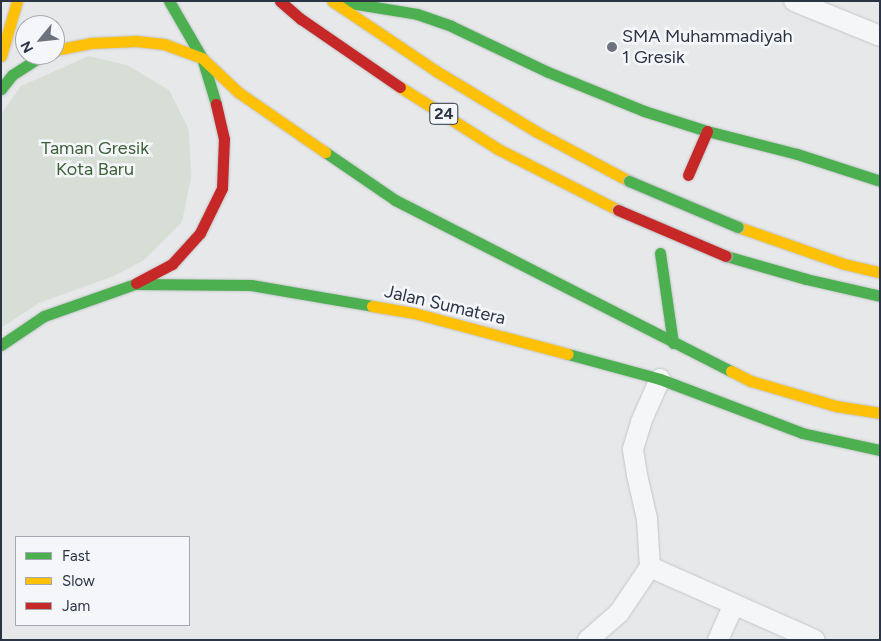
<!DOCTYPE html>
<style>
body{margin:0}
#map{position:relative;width:881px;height:641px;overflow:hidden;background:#e6e8ea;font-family:Figtree,sans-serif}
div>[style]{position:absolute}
.green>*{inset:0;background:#d6ded6}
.roads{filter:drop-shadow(0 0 1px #c4c6c8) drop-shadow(0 0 1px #c4c6c8)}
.street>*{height:20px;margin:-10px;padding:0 10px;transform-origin:10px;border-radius:10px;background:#f5f6f7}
.fast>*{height:11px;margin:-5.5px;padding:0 5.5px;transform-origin:5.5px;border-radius:5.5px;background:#4caf50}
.slow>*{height:11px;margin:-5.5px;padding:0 5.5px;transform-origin:5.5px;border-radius:5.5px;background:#ffc107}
.jam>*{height:11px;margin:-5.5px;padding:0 5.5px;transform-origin:5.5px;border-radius:5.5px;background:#c62828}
.bridges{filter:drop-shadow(0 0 1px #b8bbbf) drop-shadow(0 0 1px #b8bbbf)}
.fast-bridge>*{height:11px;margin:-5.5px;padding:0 5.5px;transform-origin:5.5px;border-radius:5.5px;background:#4caf50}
.jam-bridge>*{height:11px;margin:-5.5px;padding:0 5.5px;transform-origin:5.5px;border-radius:5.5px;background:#c62828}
.dots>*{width:14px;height:14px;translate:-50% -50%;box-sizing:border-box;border:2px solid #f4f6f9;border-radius:50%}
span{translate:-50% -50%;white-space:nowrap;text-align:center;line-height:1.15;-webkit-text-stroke:5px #f4f6f9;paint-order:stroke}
.shield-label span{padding:1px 4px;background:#f4f6f9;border:1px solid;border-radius:4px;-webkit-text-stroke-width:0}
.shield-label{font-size:16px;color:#2b3445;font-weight:700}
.poi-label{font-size:18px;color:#2b3445}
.left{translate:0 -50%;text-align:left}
.park-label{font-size:18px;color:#3f6138}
.street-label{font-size:18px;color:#2b3445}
.frame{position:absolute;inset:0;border:2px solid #2b3445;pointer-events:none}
.legend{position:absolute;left:15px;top:536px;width:175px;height:90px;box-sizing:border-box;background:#f4f6f9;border:1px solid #a4a8b1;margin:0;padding:6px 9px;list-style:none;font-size:15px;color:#2b3445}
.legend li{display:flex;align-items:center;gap:10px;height:25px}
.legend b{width:25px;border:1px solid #a4a8b1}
.north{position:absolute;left:15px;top:15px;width:50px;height:50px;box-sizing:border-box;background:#f4f6f9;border:1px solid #a4a8b1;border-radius:50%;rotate:242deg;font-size:14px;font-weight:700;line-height:20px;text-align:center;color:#2b3445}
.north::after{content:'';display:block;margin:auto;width:18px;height:22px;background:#6c737f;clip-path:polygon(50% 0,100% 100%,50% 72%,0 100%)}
</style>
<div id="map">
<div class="green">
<i style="clip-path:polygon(89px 56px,127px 65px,169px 90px,189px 130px,191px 178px,182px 222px,144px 260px,114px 276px,39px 303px,1px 328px,1px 114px,21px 86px)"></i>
</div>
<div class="roads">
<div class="street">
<i style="left:794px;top:1px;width:93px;rotate:22.1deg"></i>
<i style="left:650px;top:567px;width:180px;rotate:23.9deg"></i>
<i style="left:588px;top:640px;width:41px;rotate:-41.1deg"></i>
<i style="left:619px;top:613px;width:55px;rotate:-56deg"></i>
<i style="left:650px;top:567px;width:48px;rotate:-93.6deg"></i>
<i style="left:647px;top:519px;width:45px;rotate:-102.8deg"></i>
<i style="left:637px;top:475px;width:26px;rotate:-99deg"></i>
<i style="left:633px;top:449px;width:28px;rotate:-73deg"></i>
<i style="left:641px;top:422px;width:47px;rotate:-66.2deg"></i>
<i style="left:718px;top:640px;width:39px;rotate:-66deg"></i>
</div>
<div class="fast">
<i style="left:169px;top:1px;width:66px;rotate:59.9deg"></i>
<i style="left:202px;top:58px;width:48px;rotate:73.1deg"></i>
<i style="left:338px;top:1px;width:80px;rotate:9.3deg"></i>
<i style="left:417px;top:14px;width:36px;rotate:19deg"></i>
<i style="left:451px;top:26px;width:107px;rotate:25.4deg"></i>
<i style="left:548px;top:72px;width:104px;rotate:22.1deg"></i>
<i style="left:644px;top:111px;width:66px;rotate:17.6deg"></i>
<i style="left:707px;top:131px;width:93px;rotate:14.3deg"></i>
<i style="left:797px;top:154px;width:87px;rotate:18deg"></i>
<i style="left:1px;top:89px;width:18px;rotate:-52deg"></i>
<i style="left:12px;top:75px;width:37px;rotate:-33deg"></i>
<i style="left:325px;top:152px;width:85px;rotate:34.4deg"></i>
<i style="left:395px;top:200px;width:377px;rotate:27deg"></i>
<i style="left:660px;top:253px;width:91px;rotate:81.8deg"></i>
<i style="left:726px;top:256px;width:83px;rotate:16deg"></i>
<i style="left:806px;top:279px;width:76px;rotate:12.9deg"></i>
<i style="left:1px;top:345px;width:52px;rotate:-34deg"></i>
<i style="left:44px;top:316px;width:96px;rotate:-19.4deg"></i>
<i style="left:135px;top:284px;width:116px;rotate:0.5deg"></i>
<i style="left:251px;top:285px;width:123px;rotate:9.8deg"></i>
<i style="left:568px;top:354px;width:95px;rotate:15.2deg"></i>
<i style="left:660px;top:379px;width:152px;rotate:20.8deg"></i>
<i style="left:802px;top:433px;width:80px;rotate:12.3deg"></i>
</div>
<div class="slow">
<i style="left:332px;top:1px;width:125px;rotate:33.9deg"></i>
<i style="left:436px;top:71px;width:118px;rotate:31.1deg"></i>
<i style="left:537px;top:132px;width:104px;rotate:28deg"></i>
<i style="left:55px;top:50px;width:36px;rotate:-11deg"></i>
<i style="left:90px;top:43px;width:46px;rotate:-2.5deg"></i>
<i style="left:136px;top:41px;width:28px;rotate:6deg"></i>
<i style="left:164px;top:44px;width:40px;rotate:20.2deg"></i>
<i style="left:202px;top:58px;width:50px;rotate:43.4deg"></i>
<i style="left:238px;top:92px;width:106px;rotate:34.6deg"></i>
<i style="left:1px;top:56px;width:57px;rotate:-73.8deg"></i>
<i style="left:400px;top:87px;width:116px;rotate:32.3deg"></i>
<i style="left:498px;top:149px;width:135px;rotate:26.9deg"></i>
<i style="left:738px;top:227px;width:112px;rotate:19.2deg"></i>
<i style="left:844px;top:264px;width:37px;rotate:13deg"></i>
<i style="left:372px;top:306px;width:43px;rotate:9.5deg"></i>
<i style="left:414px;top:313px;width:159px;rotate:14.9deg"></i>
<i style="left:731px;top:371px;width:22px;rotate:27deg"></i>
<i style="left:751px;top:381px;width:89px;rotate:16.4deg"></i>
<i style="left:836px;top:406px;width:45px;rotate:9deg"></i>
</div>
<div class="jam">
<i style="left:280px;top:1px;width:28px;rotate:41deg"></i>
<i style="left:301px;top:19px;width:120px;rotate:34.5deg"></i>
<i style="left:688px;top:175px;width:48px;rotate:-66.6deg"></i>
<i style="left:136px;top:283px;width:41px;rotate:-27.8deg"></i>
<i style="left:172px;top:264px;width:42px;rotate:-47.9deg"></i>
<i style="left:200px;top:233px;width:50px;rotate:-63.9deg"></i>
<i style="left:222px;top:188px;width:49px;rotate:-87.7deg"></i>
<i style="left:224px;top:139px;width:36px;rotate:-103deg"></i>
</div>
</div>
<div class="bridges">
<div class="fast-bridge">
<i style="left:629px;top:181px;width:118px;rotate:22.9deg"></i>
</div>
<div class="jam-bridge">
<i style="left:618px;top:210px;width:117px;rotate:23.1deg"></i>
</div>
</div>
<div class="dots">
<i style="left:612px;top:47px;background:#6c737f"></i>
</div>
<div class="shield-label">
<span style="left:444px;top:114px">24</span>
</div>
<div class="poi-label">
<span class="left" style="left:622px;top:47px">SMA Muhammadiyah<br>1 Gresik</span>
</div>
<div class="park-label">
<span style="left:95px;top:159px">Taman Gresik<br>Kota Baru</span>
</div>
<div class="street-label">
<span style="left:445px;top:305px;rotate:13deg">Jalan Sumatera</span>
</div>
<div class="frame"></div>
<ul class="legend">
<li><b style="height:6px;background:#4caf50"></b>Fast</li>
<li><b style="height:6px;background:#ffc107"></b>Slow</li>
<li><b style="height:6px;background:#c62828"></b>Jam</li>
</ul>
<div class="north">N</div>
</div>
